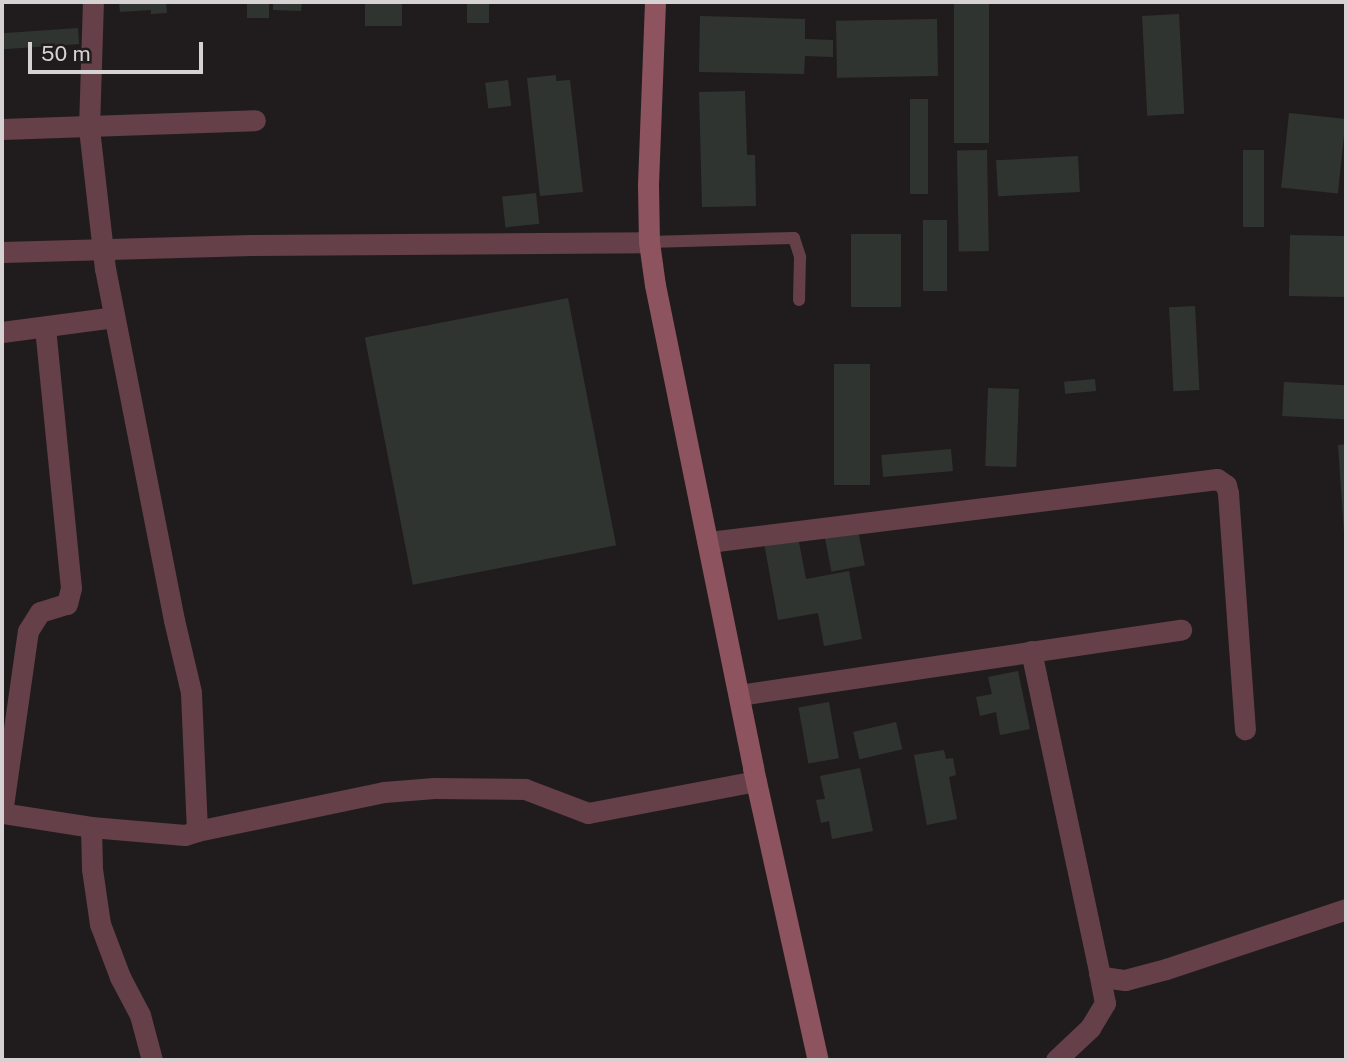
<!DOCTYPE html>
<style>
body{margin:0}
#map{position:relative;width:1348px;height:1062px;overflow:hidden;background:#201c1d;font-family:"Public Sans",sans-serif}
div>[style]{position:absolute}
.building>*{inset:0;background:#303431;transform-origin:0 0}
.lane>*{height:12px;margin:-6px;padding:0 6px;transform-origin:6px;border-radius:6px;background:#654048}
.street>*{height:21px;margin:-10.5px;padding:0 10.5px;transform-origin:10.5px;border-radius:10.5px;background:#654048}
.secondary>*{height:21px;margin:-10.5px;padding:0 10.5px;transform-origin:10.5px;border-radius:10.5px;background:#8d535f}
span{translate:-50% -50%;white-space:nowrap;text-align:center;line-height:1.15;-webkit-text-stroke:5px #201c1d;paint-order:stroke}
.frame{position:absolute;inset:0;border:4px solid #d6d2d3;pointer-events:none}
.scale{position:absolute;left:28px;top:42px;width:175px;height:32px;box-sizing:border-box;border:4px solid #d6d2d3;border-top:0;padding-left:9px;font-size:21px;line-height:24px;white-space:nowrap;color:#d6d2d3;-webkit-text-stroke:5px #201c1d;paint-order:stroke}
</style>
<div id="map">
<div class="building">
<i style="clip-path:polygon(119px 2px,166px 2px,167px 13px,151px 14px,151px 10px,120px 12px)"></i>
<i style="left:247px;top:2px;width:22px;height:16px"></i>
<i style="clip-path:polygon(273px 2px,302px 2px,301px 11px,273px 10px)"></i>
<i style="left:365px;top:2px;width:37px;height:24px"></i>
<i style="left:467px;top:2px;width:22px;height:21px"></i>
<i style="left:954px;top:2px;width:35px;height:141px"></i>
<i style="left:1179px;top:14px;width:100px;height:37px;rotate:87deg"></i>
<i style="clip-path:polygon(700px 16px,805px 19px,805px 39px,833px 40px,833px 57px,805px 56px,804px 74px,699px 72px)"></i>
<i style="left:937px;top:19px;width:57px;height:101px;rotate:89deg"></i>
<i style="left:78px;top:28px;width:16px;height:76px;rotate:86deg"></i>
<i style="clip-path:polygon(556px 75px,556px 81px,570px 80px,583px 192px,540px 196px,527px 78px)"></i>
<i style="left:508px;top:80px;width:26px;height:23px;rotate:83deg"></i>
<i style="clip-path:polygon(745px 91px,747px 155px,755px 155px,756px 206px,702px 207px,699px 92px)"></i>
<i style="left:910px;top:99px;width:18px;height:95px"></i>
<i style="left:1289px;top:113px;width:57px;height:75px;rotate:6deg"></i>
<i style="left:987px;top:150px;width:101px;height:30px;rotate:89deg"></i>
<i style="left:1243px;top:150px;width:21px;height:77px"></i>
<i style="left:1078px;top:156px;width:36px;height:82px;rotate:87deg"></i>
<i style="left:536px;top:193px;width:31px;height:34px;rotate:84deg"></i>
<i style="left:923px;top:220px;width:24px;height:71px"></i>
<i style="left:851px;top:234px;width:50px;height:73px"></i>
<i style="left:1290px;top:235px;width:55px;height:61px;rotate:1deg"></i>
<i style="left:568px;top:298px;width:252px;height:207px;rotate:79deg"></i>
<i style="left:1195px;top:306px;width:84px;height:26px;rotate:87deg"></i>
<i style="left:834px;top:364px;width:36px;height:121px"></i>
<i style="left:1095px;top:379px;width:12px;height:31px;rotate:85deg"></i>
<i style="left:1284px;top:382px;width:62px;height:34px;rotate:3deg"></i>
<i style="left:988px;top:388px;width:31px;height:78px;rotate:2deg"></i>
<i style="clip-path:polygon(1346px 444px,1346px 533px,1344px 533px,1338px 445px)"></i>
<i style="left:951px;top:449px;width:22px;height:70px;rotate:85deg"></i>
<i style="left:858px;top:530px;width:36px;height:34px;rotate:79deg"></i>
<i style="clip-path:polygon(798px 537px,806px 579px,849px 571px,862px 639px,824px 646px,818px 613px,778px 620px,764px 543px)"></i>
<i style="clip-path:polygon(1018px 671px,1030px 729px,1000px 735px,996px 712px,980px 716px,976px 697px,992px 694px,988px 677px)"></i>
<i style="left:829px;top:702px;width:57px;height:31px;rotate:80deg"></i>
<i style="left:896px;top:722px;width:28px;height:44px;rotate:77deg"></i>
<i style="clip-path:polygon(944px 750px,946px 759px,953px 758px,956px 775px,949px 777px,957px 819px,927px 825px,914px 755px)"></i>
<i style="clip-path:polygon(860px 768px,873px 831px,832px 839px,829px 821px,821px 823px,816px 800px,825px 799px,820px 776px)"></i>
</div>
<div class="lane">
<i style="left:649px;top:242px;width:145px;rotate:-1.6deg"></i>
<i style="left:794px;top:238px;width:20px;rotate:72deg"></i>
<i style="left:800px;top:257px;width:43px;rotate:91.3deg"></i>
</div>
<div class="street">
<i style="left:2px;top:129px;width:253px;rotate:-2deg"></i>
<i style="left:2px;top:252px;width:249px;rotate:-1.6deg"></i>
<i style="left:251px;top:245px;width:398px;rotate:-0.4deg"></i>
<i style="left:2px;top:332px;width:113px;rotate:-7.6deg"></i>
<i style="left:709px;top:542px;width:512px;rotate:-7.07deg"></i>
<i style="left:1217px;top:479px;width:11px;rotate:34deg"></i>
<i style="left:1226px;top:485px;width:8px;rotate:76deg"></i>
<i style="left:1228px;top:493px;width:237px;rotate:85.9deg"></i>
<i style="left:1031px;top:651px;width:328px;rotate:78deg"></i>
<i style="left:1099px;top:972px;width:6px;rotate:51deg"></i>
<i style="left:1103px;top:977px;width:22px;rotate:8deg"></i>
<i style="left:1125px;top:980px;width:42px;rotate:-15deg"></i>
<i style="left:1166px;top:969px;width:190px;rotate:-18.4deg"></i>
<i style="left:739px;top:695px;width:447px;rotate:-8.4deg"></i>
<i style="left:2px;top:813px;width:90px;rotate:8.9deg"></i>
<i style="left:91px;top:827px;width:94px;rotate:4.9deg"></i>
<i style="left:185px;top:835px;width:13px;rotate:-18deg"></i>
<i style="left:197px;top:831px;width:139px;rotate:-92.5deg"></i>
<i style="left:191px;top:692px;width:74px;rotate:-103.3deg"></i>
<i style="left:174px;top:620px;width:358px;rotate:-101.1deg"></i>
<i style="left:105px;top:269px;width:142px;rotate:-96.5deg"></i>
<i style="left:89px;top:128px;width:126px;rotate:-88.2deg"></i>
<i style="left:2px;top:813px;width:184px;rotate:-81.9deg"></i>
<i style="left:28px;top:631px;width:22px;rotate:-58deg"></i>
<i style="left:40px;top:612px;width:28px;rotate:-17deg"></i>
<i style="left:67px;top:604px;width:16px;rotate:-76deg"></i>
<i style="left:71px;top:588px;width:262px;rotate:-95.7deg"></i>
<i style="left:91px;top:827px;width:42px;rotate:88.6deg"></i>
<i style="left:92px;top:869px;width:56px;rotate:81.7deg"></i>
<i style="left:100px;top:924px;width:57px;rotate:69.3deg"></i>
<i style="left:120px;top:977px;width:43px;rotate:62.2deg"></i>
<i style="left:140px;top:1015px;width:47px;rotate:75.1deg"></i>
<i style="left:197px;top:831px;width:191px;rotate:-11.8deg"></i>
<i style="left:384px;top:792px;width:50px;rotate:-4.6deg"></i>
<i style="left:434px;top:788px;width:91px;rotate:0.6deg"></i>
<i style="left:525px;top:789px;width:67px;rotate:20.9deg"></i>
<i style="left:588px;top:813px;width:171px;rotate:-10.8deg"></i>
<i style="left:1056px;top:1060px;width:47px;rotate:-43.3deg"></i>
<i style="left:1090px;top:1028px;width:29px;rotate:-59deg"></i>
<i style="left:1105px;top:1003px;width:32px;rotate:-101deg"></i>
</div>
<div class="secondary">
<i style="left:655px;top:2px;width:183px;rotate:92.2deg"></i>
<i style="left:648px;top:185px;width:57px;rotate:89deg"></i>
<i style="left:649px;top:242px;width:43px;rotate:82.1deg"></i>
<i style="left:655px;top:285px;width:493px;rotate:78.5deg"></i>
<i style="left:753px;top:768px;width:299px;rotate:77.5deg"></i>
</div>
<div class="frame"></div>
<div class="scale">50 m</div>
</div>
